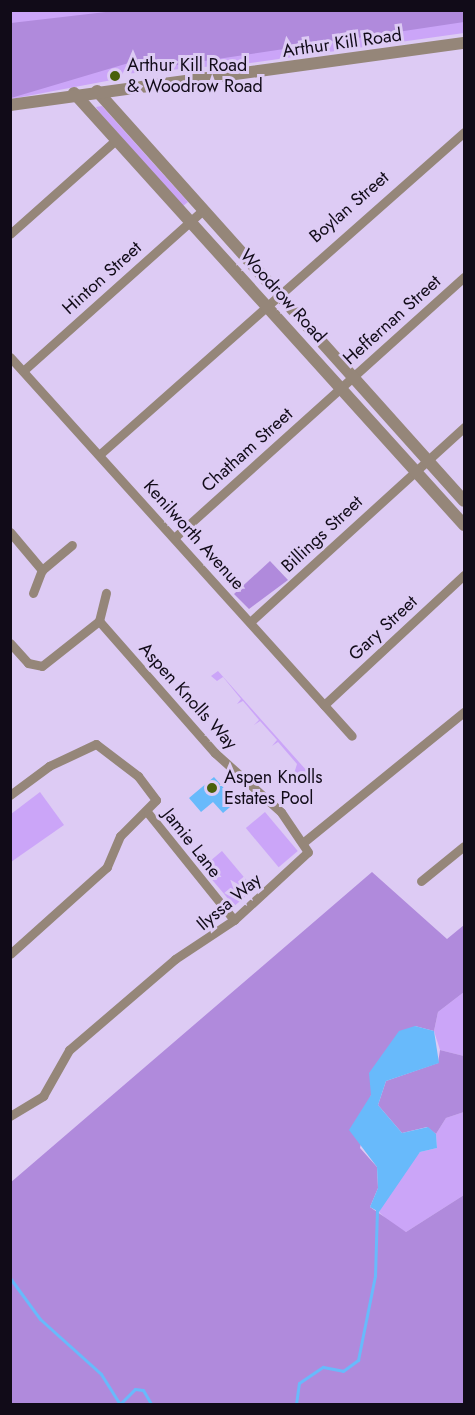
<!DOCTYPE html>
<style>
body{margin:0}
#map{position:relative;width:475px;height:1415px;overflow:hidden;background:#ddcbf4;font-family:Jost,sans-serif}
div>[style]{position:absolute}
.green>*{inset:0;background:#cba5f8;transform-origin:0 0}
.forest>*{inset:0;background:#b08adc}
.water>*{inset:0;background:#68bafb}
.stream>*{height:3px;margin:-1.5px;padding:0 1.5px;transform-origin:1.5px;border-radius:1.5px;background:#68bafb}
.minor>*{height:9px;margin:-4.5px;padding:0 4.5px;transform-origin:4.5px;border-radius:4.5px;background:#958679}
.tertiary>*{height:12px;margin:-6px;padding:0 6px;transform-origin:6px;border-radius:6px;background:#958679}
.dots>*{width:16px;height:16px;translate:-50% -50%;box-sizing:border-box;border:3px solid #ddcbf4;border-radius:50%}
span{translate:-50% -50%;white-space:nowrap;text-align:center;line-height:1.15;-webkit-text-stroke:6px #ddcbf4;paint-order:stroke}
.street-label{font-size:18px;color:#110b18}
.poi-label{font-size:18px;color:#110b18}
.left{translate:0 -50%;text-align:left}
.frame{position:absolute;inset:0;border:12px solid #110b18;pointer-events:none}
</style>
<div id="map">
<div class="green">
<i style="clip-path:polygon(10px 11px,464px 11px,464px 33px,250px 63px,112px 75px,112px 80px,11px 99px)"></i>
<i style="clip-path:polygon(102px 106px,188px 202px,183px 206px,100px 113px,96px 107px)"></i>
<i style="clip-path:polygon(218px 671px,307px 771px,304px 775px,292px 780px,297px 764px,278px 742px,272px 746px,277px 740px,260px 721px,254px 725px,259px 720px,243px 701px,237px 704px,241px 699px,223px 677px,217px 681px,211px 676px)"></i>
<i style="clip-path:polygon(40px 792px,64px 825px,11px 862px,11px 814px)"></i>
<i style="left:265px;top:812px;width:51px;height:25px;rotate:50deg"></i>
<i style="left:222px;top:851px;width:50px;height:26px;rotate:50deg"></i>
<i style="clip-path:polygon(464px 992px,464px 1056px,440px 1050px,434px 1031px,438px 1012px)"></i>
<i style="clip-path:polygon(464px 1112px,464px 1195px,406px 1232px,391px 1224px,379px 1212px,391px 1188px,420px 1152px,437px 1148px,436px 1134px,446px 1118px)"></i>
</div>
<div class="forest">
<i style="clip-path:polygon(123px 10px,464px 10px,464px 22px,164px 67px,132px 62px,11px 98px,11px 23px)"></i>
<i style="clip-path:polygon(270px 561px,288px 580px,249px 609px,234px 594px)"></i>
<i style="clip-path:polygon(372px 872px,447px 939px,464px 925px,464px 992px,438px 1012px,434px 1031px,415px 1026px,371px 1095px,360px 1148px,377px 1167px,378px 1188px,370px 1207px,406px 1232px,464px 1195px,464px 1404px,11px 1404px,10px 1183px)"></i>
<i style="clip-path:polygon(440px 1050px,464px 1056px,464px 1112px,446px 1118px,436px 1134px,427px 1127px,402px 1133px,378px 1105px,386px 1081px,438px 1063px)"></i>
</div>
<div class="water">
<i style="clip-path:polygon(214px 777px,236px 802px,223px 813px,213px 802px,201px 812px,189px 798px)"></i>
<i style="clip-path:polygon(415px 1026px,434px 1031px,439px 1063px,386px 1081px,378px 1105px,402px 1133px,428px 1127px,436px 1134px,437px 1148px,420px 1152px,379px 1212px,370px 1207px,378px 1188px,377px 1167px,349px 1130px,371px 1095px,369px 1073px,399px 1031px)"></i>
</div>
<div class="stream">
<i style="left:10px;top:1278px;width:51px;rotate:53.8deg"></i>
<i style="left:40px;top:1319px;width:82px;rotate:42deg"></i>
<i style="left:101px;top:1374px;width:36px;rotate:58deg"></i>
<i style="left:120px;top:1404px;width:21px;rotate:-45deg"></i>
<i style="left:135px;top:1389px;width:8px;rotate:7deg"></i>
<i style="left:143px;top:1390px;width:16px;rotate:60deg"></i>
<i style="left:296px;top:1404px;width:21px;rotate:-82deg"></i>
<i style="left:299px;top:1383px;width:29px;rotate:-34deg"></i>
<i style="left:323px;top:1367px;width:20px;rotate:11deg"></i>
<i style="left:343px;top:1371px;width:19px;rotate:-36deg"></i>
<i style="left:358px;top:1360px;width:86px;rotate:-78.6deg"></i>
<i style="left:375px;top:1276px;width:66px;rotate:-88.3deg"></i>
</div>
<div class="minor">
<i style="left:10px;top:234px;width:142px;rotate:-41.6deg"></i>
<i style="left:10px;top:357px;width:510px;rotate:47.94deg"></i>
<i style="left:23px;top:371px;width:241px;rotate:-41.8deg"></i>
<i style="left:99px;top:455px;width:487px;rotate:-41.5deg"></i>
<i style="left:10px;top:532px;width:50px;rotate:49.9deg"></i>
<i style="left:174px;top:538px;width:390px;rotate:-42deg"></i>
<i style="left:33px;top:593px;width:25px;rotate:-69deg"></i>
<i style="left:42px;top:570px;width:39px;rotate:-40deg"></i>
<i style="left:250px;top:622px;width:290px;rotate:-42.3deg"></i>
<i style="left:10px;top:643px;width:27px;rotate:48deg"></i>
<i style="left:28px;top:663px;width:14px;rotate:12deg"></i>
<i style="left:42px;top:666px;width:73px;rotate:-38.3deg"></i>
<i style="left:99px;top:621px;width:29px;rotate:-76deg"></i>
<i style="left:324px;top:705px;width:191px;rotate:-42.9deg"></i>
<i style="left:10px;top:795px;width:49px;rotate:-36.6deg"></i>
<i style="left:49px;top:766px;width:52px;rotate:-25.1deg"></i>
<i style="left:96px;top:744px;width:53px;rotate:37.3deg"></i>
<i style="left:138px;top:776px;width:30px;rotate:53deg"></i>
<i style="left:156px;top:800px;width:51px;rotate:135deg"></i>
<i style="left:120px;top:836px;width:34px;rotate:113deg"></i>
<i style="left:107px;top:867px;width:130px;rotate:138.1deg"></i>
<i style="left:148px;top:813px;width:137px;rotate:51.2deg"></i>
<i style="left:305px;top:841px;width:205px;rotate:-39.1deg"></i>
<i style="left:421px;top:881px;width:55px;rotate:-39.1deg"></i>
<i style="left:10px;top:1116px;width:39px;rotate:-31deg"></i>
<i style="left:43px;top:1096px;width:53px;rotate:-60.5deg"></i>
<i style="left:69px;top:1050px;width:140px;rotate:-40.6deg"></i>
<i style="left:175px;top:959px;width:71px;rotate:-33.5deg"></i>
<i style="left:234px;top:920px;width:100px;rotate:-42.6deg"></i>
<i style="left:308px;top:852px;width:48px;rotate:-124deg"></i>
<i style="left:281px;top:812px;width:89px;rotate:-138.2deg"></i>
<i style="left:215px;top:753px;width:176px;rotate:-131.3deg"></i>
</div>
<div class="tertiary">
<i style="left:97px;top:91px;width:550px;rotate:48.17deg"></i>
<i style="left:74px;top:93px;width:582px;rotate:47.92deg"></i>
<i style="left:10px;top:105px;width:458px;rotate:-7.8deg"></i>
</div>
<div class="dots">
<i style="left:115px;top:76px;background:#49600b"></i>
<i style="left:212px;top:788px;background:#49600b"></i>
</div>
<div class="street-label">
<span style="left:342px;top:43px;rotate:-8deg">Arthur Kill Road</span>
<span style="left:349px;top:207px;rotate:-41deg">Boylan Street</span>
<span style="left:102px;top:278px;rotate:-42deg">Hinton Street</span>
<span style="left:283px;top:296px;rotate:48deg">Woodrow Road</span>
<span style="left:392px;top:320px;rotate:-42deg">Heffernan Street</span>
<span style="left:247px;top:450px;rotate:-42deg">Chatham Street</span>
<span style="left:322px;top:534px;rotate:-43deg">Billings Street</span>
<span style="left:194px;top:535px;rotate:48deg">Kenilworth Avenue</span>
<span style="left:383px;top:628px;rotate:-43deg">Gary Street</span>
<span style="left:188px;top:696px;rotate:48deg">Aspen Knolls Way</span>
<span style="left:192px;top:843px;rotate:52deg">Jamie Lane</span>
<span style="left:229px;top:902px;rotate:-40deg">Ilyssa Way</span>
</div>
<div class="poi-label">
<span class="left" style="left:127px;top:76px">Arthur Kill Road<br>&amp; Woodrow Road</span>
<span class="left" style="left:224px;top:788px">Aspen Knolls<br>Estates Pool</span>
</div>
<div class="frame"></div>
</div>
